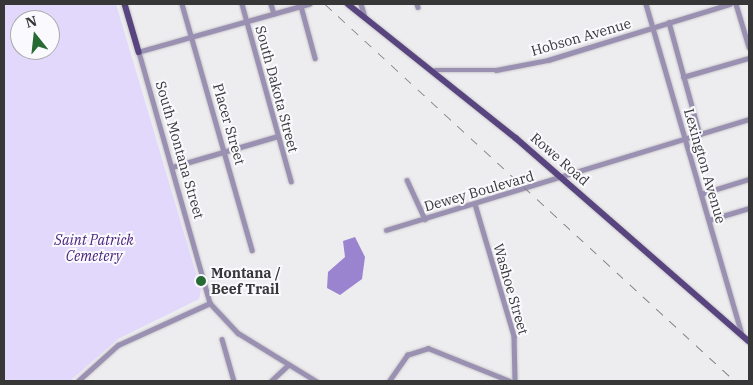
<!DOCTYPE html>
<style>
body{margin:0}
#map{position:relative;width:753px;height:385px;overflow:hidden;background:#edecef;font-family:"IBM Plex Serif",serif}
div>[style]{position:absolute}
.green>*{inset:0;background:#e1d8fb}
.water>*{inset:0;background:#9b84cf}
.roads{filter:drop-shadow(0 0 1px #c9c8ca) drop-shadow(0 0 1px #c9c8ca)}
.minor>*{height:4.5px;margin:-2.25px;padding:0 2.25px;transform-origin:2.25px;border-radius:2.25px;background:#9a90b2}
.major>*{height:5.5px;margin:-2.75px;padding:0 2.75px;transform-origin:2.75px;border-radius:2.75px;background:#58447e}
.rail>*{height:1px;margin-top:-0.5px;transform-origin:0;background:repeating-linear-gradient(90deg,#818082 0 9px,transparent 0 18px)}
.dots>*{width:14px;height:14px;translate:-50% -50%;box-sizing:border-box;border:2px solid #faf9fd;border-radius:50%}
span{translate:-50% -50%;white-space:nowrap;text-align:center;line-height:1.15;-webkit-text-stroke:4px #faf9fd;paint-order:stroke}
.street-label{font-size:14px;color:#373738}
.park-label{font-size:14px;color:#4a257e;font-style:italic}
.poi-label{font-size:14px;color:#373738;font-weight:700}
.left{translate:0 -50%;text-align:left}
.frame{position:absolute;inset:0;border:5px solid #373738;pointer-events:none}
.north{position:absolute;left:10px;top:10px;width:50px;height:50px;box-sizing:border-box;background:#faf9fd;border:1px solid #acabae;border-radius:50%;rotate:344deg;font-size:14px;font-weight:700;line-height:20px;text-align:center;color:#373738}
.north::after{content:'';display:block;margin:auto;width:18px;height:22px;background:#276a34;clip-path:polygon(50% 0,100% 100%,50% 72%,0 100%)}
</style>
<div id="map">
<div class="green">
<i style="clip-path:polygon(evenodd,4px 4px,116px 4px,201px 290px,199px 299px,118px 339px,70px 381px,4px 381px,4px 4px,20px 20px,50px 20px,50px 50px,20px 50px,20px 20px)"></i>
</div>
<div class="water">
<i style="clip-path:polygon(355px 237px,365px 257px,362px 279px,340px 295px,327px 288px,328px 272px,345px 257px,343px 241px)"></i>
</div>
<div class="roads">
<div class="minor">
<i style="left:182px;top:4px;width:256px;rotate:74.1deg"></i>
<i style="left:242px;top:4px;width:184px;rotate:74.5deg"></i>
<i style="left:271px;top:4px;width:10px;rotate:73deg"></i>
<i style="left:310px;top:4px;width:178px;rotate:164.3deg"></i>
<i style="left:139px;top:52px;width:261px;rotate:74.2deg"></i>
<i style="left:210px;top:303px;width:41px;rotate:47deg"></i>
<i style="left:238px;top:333px;width:92px;rotate:31.6deg"></i>
<i style="left:361px;top:4px;width:14px;rotate:73deg"></i>
<i style="left:417px;top:4px;width:3px;rotate:72deg"></i>
<i style="left:646px;top:4px;width:344px;rotate:73.8deg"></i>
<i style="left:736px;top:4px;width:45px;rotate:73.2deg"></i>
<i style="left:301px;top:6px;width:54px;rotate:74.9deg"></i>
<i style="left:669px;top:22px;width:117px;rotate:74.7deg"></i>
<i style="left:435px;top:70px;width:61px"></i>
<i style="left:496px;top:70px;width:53px;rotate:-10.9deg"></i>
<i style="left:548px;top:60px;width:190px;rotate:-17.1deg"></i>
<i style="left:683px;top:77px;width:69px;rotate:-16.1deg"></i>
<i style="left:172px;top:167px;width:110px;rotate:-16.3deg"></i>
<i style="left:407px;top:180px;width:43px;rotate:65.2deg"></i>
<i style="left:701px;top:194px;width:50px;rotate:-17.4deg"></i>
<i style="left:475px;top:204px;width:138px;rotate:73.5deg"></i>
<i style="left:514px;top:336px;width:45px;rotate:88.7deg"></i>
<i style="left:709px;top:220px;width:42px;rotate:-16.7deg"></i>
<i style="left:386px;top:230px;width:380px;rotate:-17deg"></i>
<i style="left:222px;top:339px;width:44px;rotate:74.1deg"></i>
<i style="left:78px;top:381px;width:54px;rotate:-42deg"></i>
<i style="left:118px;top:345px;width:101px;rotate:-24.5deg"></i>
<i style="left:271px;top:381px;width:23px;rotate:-43deg"></i>
<i style="left:389px;top:381px;width:32px;rotate:-55deg"></i>
<i style="left:407px;top:355px;width:22px;rotate:-18deg"></i>
<i style="left:428px;top:348px;width:88px;rotate:21.9deg"></i>
</div>
<div class="major">
<i style="left:125px;top:4px;width:50px;rotate:73.7deg"></i>
<i style="left:348px;top:4px;width:215px;rotate:38.6deg"></i>
<i style="left:516px;top:138px;width:309px;rotate:41.1deg"></i>
</div>
</div>
<div class="rail">
<i style="left:325px;top:4px;width:557px;rotate:42.6deg"></i>
</div>
<div class="dots">
<i style="left:201px;top:281px;background:#276a34"></i>
</div>
<div class="street-label">
<span style="left:581px;top:37px;rotate:-16deg">Hobson Avenue</span>
<span style="left:277px;top:89px;rotate:75deg">South Dakota Street</span>
<span style="left:229px;top:124px;rotate:74deg">Placer Street</span>
<span style="left:180px;top:150px;rotate:74deg">South Montana Street</span>
<span style="left:560px;top:159px;rotate:41deg">Rowe Road</span>
<span style="left:705px;top:166px;rotate:74deg">Lexington Avenue</span>
<span style="left:479px;top:191px;rotate:-16deg">Dewey Boulevard</span>
<span style="left:511px;top:289px;rotate:74deg">Washoe Street</span>
</div>
<div class="park-label">
<span style="left:94px;top:248px">Saint Patrick<br>Cemetery</span>
</div>
<div class="poi-label">
<span class="left" style="left:211px;top:281px">Montana /<br>Beef Trail</span>
</div>
<div class="frame"></div>
<div class="north">N</div>
</div>
